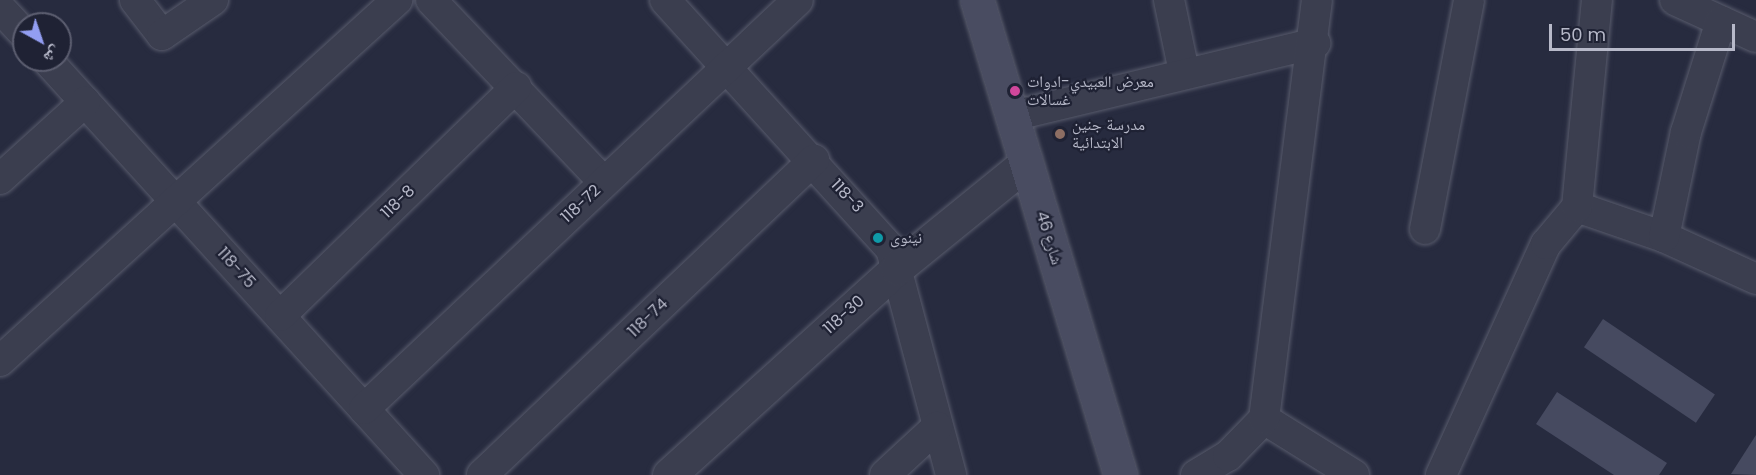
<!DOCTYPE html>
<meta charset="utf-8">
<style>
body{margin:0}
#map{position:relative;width:1756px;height:475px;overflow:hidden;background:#272b3f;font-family:Poppins,"Noto Naskh Arabic",sans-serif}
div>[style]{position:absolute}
.building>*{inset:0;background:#464a60;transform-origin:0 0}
.roads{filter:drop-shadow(0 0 2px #585b6c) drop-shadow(0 0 2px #585b6c)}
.minor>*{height:30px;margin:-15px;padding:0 15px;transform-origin:15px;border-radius:15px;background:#3b3e4f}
.tertiary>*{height:33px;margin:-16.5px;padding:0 16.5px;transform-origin:16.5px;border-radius:16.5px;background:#3b3e4f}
.secondary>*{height:33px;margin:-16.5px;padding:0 16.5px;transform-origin:16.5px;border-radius:16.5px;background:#494c61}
.dots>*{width:16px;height:16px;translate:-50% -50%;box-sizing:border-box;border:3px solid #1f2234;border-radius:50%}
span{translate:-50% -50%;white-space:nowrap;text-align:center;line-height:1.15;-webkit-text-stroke:4.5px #1f2234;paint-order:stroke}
.poi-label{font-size:16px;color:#b7b9c9}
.left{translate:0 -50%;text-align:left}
.street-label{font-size:16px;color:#b7b9c9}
.north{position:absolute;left:12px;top:12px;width:60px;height:60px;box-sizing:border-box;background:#1f2234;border:2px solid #5c5e70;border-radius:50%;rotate:140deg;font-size:16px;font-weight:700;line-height:24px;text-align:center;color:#b7b9c9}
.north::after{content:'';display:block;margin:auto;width:21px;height:27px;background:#939ef2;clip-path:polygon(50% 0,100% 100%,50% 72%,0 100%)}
.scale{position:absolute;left:1549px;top:24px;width:186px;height:27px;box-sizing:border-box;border:3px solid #b7b9c9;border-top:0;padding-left:8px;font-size:18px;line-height:21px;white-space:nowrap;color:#b7b9c9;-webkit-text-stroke:4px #1f2234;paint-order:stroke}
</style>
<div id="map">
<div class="building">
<i style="left:1603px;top:319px;width:135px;height:34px;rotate:34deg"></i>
<i style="clip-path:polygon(1557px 392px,1667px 463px,1659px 475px,1614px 475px,1536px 424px)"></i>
<i style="clip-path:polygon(1756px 435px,1756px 475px,1731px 474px)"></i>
</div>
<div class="roads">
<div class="minor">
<i style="left:135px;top:0;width:44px;rotate:52.4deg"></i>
<i style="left:162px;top:35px;width:62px;rotate:-34.5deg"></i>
<i style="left:431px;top:0;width:251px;rotate:46.5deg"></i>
<i style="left:665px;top:0;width:336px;rotate:47.8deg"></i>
<i style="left:891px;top:249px;width:234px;rotate:75.1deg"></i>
<i style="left:1169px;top:0;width:74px;rotate:78.2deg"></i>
<i style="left:1675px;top:0;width:89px;rotate:24.6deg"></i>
<i style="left:0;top:8px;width:35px;rotate:47deg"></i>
<i style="left:47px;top:60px;width:561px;rotate:47.75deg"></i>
<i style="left:1012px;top:116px;width:312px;rotate:-13.5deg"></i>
<i style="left:0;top:179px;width:115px;rotate:-42.2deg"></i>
<i style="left:1577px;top:207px;width:92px;rotate:19deg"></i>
<i style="left:1664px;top:237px;width:101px;rotate:24.5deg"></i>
<i style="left:1425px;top:229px;width:233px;rotate:-79.1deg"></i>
<i style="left:1664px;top:237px;width:107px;rotate:-78.2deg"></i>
<i style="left:1686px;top:132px;width:116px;rotate:-72.5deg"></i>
<i style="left:280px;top:316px;width:329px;rotate:-44.1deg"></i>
<i style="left:0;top:361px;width:537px;rotate:-42.28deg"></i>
<i style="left:364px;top:409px;width:596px;rotate:-43.3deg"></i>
<i style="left:1264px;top:419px;width:106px;rotate:31.9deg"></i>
<i style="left:482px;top:475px;width:458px;rotate:-43.5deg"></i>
<i style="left:885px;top:475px;width:71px;rotate:-42.7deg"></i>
<i style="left:1196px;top:475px;width:37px;rotate:-31deg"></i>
<i style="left:1228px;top:456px;width:52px;rotate:-45.8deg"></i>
<i style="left:1264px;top:419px;width:422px;rotate:-82.8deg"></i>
<i style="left:1441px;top:475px;width:254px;rotate:-65.6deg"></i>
<i style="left:1546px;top:244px;width:48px;rotate:-50deg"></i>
<i style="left:1577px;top:207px;width:208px;rotate:-84.5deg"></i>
</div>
<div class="tertiary">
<i style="left:669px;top:475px;width:308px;rotate:-42.2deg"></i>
<i style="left:897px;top:268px;width:166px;rotate:-39.1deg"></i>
</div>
<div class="secondary">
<i style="left:977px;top:0;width:496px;rotate:73.2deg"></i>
</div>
</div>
<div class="dots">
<i style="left:1015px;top:91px;background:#d1479c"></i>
<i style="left:1060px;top:134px;background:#8d6e63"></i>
<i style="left:878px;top:238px;background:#0f9aa8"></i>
</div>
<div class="poi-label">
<span class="left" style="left:1027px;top:91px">معرض العبيدي-ادوات<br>غسالات</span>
<span class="left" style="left:1072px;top:134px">مدرسة جنين<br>الابتدائية</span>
<span class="left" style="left:890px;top:238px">نينوى</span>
</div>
<div class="street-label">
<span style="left:847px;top:196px;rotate:47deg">118-3</span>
<span style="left:398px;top:202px;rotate:-44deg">118-8</span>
<span style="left:581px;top:204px;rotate:-43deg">118-72</span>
<span style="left:1049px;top:238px;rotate:73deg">شارع 46</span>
<span style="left:236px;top:268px;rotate:48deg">118-75</span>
<span style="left:844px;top:315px;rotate:-42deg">118-30</span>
<span style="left:648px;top:318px;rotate:-44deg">118-74</span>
</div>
<div class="north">ش</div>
<div class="scale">50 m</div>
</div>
